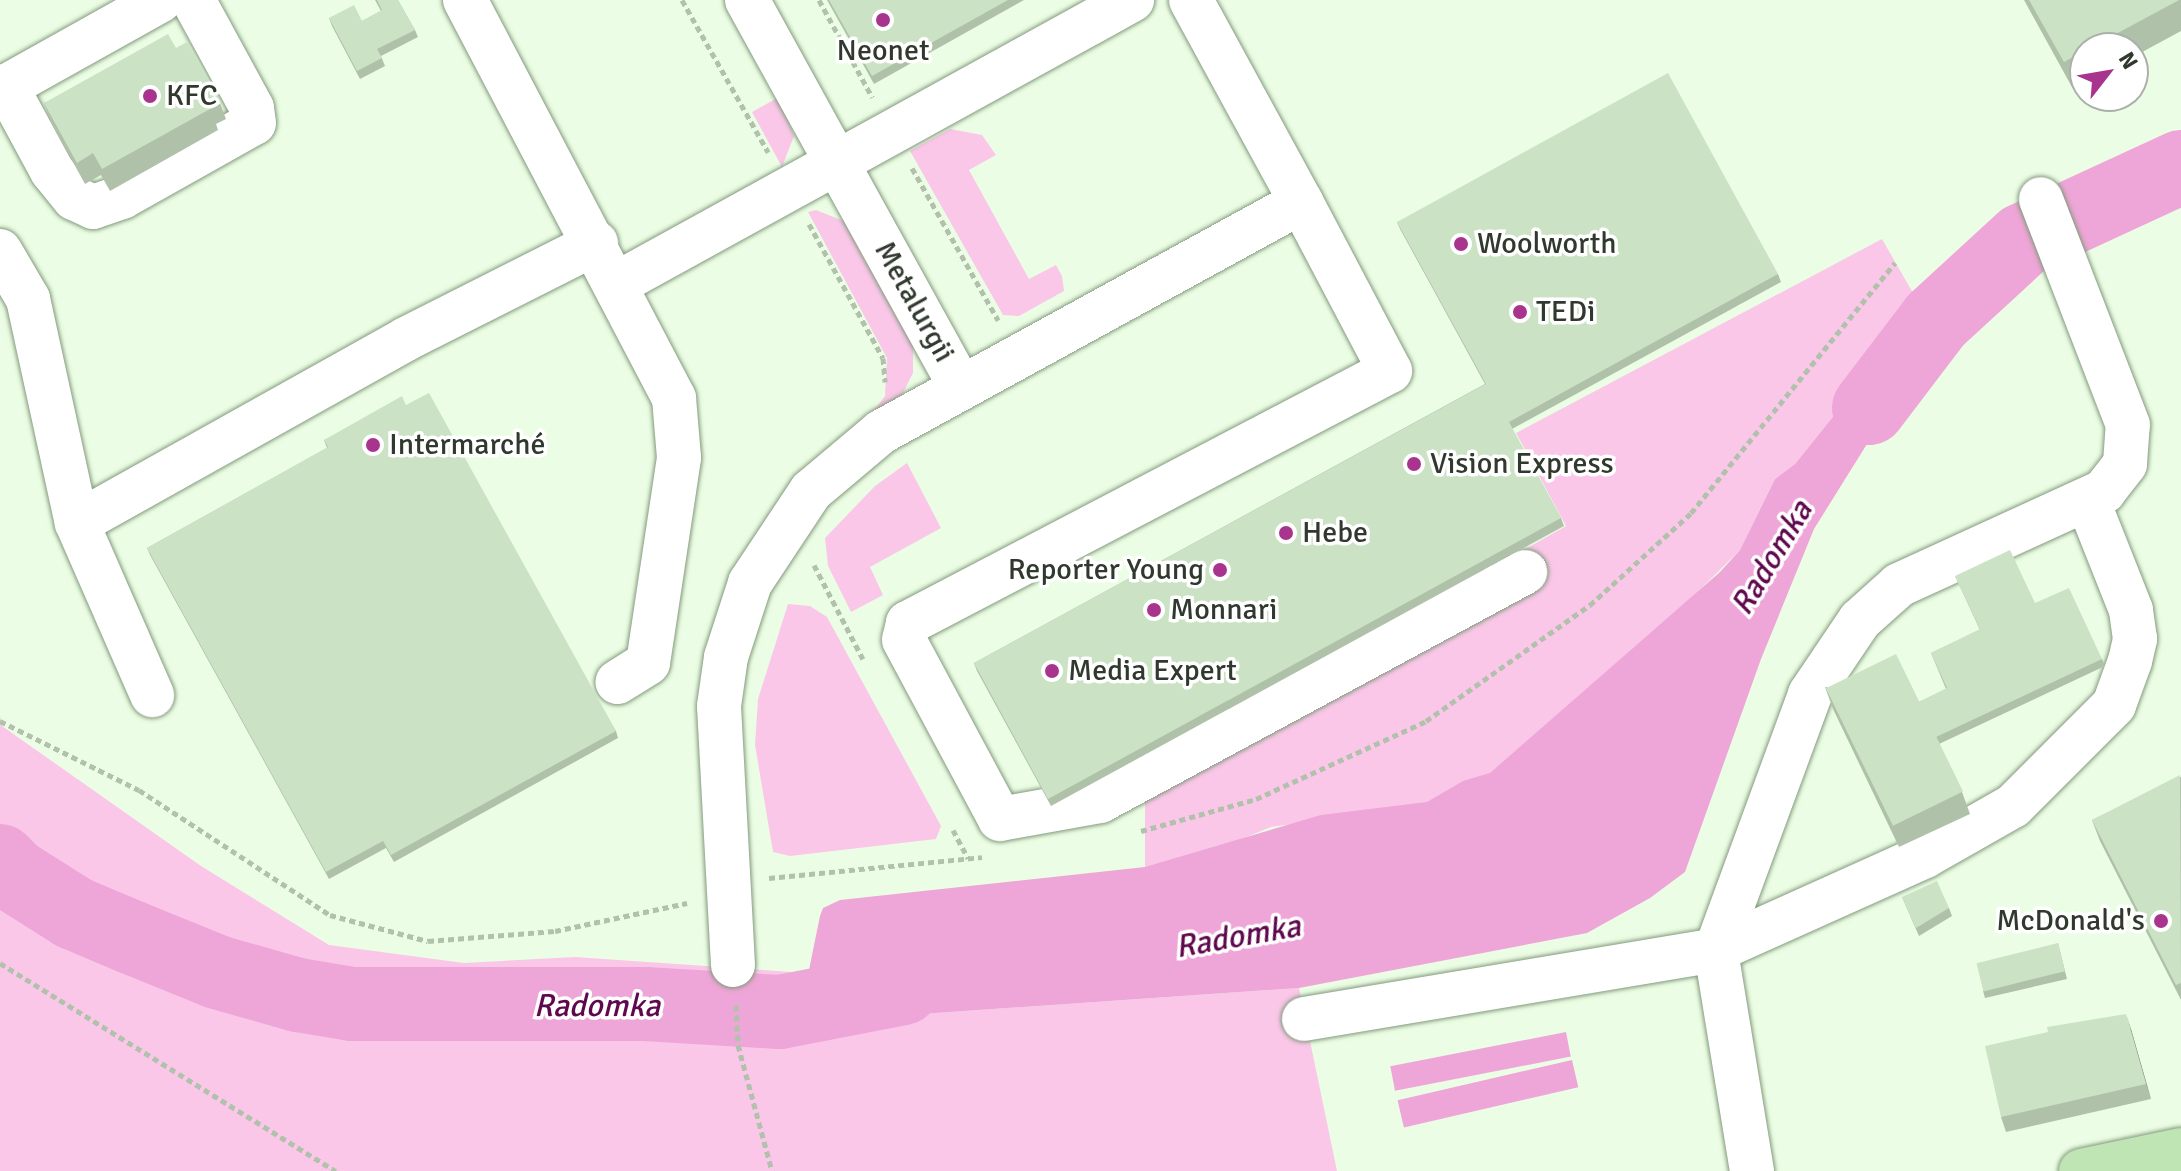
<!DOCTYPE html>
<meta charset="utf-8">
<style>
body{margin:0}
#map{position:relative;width:2181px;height:1171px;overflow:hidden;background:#ebfee5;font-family:Signika,sans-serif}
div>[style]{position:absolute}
.green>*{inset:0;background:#fac7e9}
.water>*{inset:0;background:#eea5d7;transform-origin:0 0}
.river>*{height:74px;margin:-37px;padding:0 37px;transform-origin:37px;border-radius:37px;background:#eea5d7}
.path>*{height:5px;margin-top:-2.5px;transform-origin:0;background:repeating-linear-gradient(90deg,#b1c1ac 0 6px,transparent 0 10px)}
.roads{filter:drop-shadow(0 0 2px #83997d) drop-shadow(0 0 2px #83997d)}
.minor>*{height:44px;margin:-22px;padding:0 22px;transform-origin:22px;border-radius:22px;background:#fff}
.major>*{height:44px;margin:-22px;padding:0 22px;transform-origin:22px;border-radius:22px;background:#c0e5b5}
.wall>*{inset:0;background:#afc2a9}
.shaded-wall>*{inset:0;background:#8e9e89}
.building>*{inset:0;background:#cbe2c4;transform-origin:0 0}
.dots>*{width:22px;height:22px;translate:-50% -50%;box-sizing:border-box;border:4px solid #fff;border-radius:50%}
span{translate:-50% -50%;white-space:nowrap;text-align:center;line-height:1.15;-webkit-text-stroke:7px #fff;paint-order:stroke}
.poi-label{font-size:30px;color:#30392d}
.left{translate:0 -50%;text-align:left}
.right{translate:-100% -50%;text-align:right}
.street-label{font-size:30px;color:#30392d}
.water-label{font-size:32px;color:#5f084d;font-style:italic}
.north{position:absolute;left:2069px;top:32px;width:80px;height:80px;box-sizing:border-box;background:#fff;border:2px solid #acb0ab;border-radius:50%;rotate:59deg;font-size:22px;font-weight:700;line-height:32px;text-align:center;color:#30392d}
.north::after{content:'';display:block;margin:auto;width:28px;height:36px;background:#a9348d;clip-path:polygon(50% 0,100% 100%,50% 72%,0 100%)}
</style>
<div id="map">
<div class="green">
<i style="clip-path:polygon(779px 97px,794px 136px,782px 167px,752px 112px)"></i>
<i style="clip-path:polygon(950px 129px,982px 135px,996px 155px,969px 170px,1029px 279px,1056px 265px,1062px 276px,1064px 291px,1019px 316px,1003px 315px,910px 151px)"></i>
<i style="clip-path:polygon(816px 210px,846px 222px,913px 341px,913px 373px,901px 397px,866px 421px,885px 396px,887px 358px,808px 212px)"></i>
<i style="clip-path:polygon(1882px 239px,1921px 307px,1795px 464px,1775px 479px,1740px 550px,1655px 634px,1576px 698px,1521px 793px,1271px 827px,1214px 850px,1145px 867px,1145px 799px,1540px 584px,1522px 551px,1566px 526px,1516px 433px)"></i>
<i style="clip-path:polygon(907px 463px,941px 528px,870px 567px,883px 595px,851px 612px,828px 566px,825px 538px,875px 486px)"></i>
<i style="clip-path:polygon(788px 604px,810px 606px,827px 617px,941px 826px,936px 839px,790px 856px,773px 852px,755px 745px,758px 699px)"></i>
<i style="clip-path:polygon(0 716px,2px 726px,201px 866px,329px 945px,464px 963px,575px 957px,807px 973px,802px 1004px,834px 1020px,1299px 988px,1337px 1171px,0 1171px)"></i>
</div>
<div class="water">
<i style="clip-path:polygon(1921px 307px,1942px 346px,1867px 444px,1814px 529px,1761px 659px,1685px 872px,1650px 898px,1587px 933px,1299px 988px,834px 1020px,802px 1004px,820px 916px,823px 908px,840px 900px,1145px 867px,1321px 815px,1427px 802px,1463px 781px,1490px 773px,1720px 572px,1740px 550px,1775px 479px,1795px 464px)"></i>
<i style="left:1566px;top:1032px;width:25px;height:179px;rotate:79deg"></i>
<i style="left:1572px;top:1060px;width:28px;height:179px;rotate:77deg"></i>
</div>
<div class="river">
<i style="left:1869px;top:408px;width:111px;rotate:-52.7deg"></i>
<i style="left:1936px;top:320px;width:118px;rotate:-42.6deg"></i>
<i style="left:2023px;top:240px;width:174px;rotate:-24.8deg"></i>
<i style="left:0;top:861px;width:20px;rotate:45deg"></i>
<i style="left:14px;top:875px;width:71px;rotate:32.3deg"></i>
<i style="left:74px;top:913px;width:62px;rotate:22.8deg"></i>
<i style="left:131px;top:937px;width:93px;rotate:22.1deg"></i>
<i style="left:217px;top:972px;width:84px;rotate:15.9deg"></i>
<i style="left:298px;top:995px;width:55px;rotate:9.5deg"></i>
<i style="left:352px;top:1004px;width:293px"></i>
<i style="left:645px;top:1004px;width:135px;rotate:3.4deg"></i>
<i style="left:780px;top:1012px;width:125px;rotate:-11deg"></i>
</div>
<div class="path">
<i style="left:682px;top:0;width:175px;rotate:60.5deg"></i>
<i style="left:819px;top:0;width:111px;rotate:61.3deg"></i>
<i style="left:912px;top:168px;width:175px;rotate:60.5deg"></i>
<i style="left:809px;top:224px;width:153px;rotate:61.1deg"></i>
<i style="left:883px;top:358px;width:24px;rotate:85deg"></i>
<i style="left:814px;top:565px;width:106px;rotate:62.5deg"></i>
<i style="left:0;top:721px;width:155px;rotate:26.4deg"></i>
<i style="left:139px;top:790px;width:228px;rotate:33.2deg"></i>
<i style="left:330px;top:915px;width:101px;rotate:14.9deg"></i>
<i style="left:428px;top:941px;width:127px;rotate:-4.5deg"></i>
<i style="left:555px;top:931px;width:135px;rotate:-12deg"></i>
<i style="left:953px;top:830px;width:32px;rotate:62deg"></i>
<i style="left:1141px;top:831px;width:119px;rotate:-15.5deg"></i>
<i style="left:1256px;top:799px;width:187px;rotate:-24.6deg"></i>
<i style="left:1426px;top:721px;width:201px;rotate:-35.3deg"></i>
<i style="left:1590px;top:605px;width:137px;rotate:-42.3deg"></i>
<i style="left:1691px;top:513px;width:323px;rotate:-50.8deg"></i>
<i style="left:769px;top:878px;width:214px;rotate:-5.6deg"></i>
<i style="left:0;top:963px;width:395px;rotate:31.8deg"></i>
<i style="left:736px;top:1005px;width:40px;rotate:87.1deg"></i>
<i style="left:738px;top:1045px;width:131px;rotate:74.9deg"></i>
</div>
<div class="roads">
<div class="minor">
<i style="left:465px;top:0;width:450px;rotate:62.3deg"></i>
<i style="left:674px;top:398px;width:60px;rotate:85.2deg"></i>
<i style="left:679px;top:458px;width:207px;rotate:98.6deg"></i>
<i style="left:648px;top:663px;width:36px;rotate:148deg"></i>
<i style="left:747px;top:0;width:442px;rotate:61.1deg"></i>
<i style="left:6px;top:86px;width:97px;rotate:61.6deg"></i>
<i style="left:52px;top:171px;width:35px;rotate:51deg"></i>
<i style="left:74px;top:198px;width:21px;rotate:25deg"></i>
<i style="left:93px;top:207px;width:31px;rotate:-19deg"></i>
<i style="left:122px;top:197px;width:151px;rotate:-29.3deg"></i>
<i style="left:254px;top:123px;width:15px;rotate:-98deg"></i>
<i style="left:252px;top:108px;width:123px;rotate:-118.6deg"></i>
<i style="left:0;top:90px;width:184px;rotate:-29.2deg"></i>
<i style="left:1301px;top:202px;width:191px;rotate:62.2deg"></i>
<i style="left:1390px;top:371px;width:544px;rotate:152.4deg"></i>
<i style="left:908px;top:623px;width:17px;rotate:103deg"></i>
<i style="left:904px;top:640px;width:203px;rotate:61.8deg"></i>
<i style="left:1000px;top:819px;width:102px;rotate:-10.2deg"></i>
<i style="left:1100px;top:801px;width:483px;rotate:-28.3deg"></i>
<i style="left:0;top:251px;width:56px;rotate:59.7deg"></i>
<i style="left:28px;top:299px;width:229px;rotate:77.7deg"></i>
<i style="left:77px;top:523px;width:188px;rotate:66.4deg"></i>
<i style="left:618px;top:283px;width:587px;rotate:-28.84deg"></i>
<i style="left:77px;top:523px;width:377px;rotate:-29.2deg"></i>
<i style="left:406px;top:339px;width:213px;rotate:-26.8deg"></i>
<i style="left:733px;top:965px;width:259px;rotate:-93.1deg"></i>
<i style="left:719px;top:706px;width:49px;rotate:-81.9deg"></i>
<i style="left:726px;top:657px;width:78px;rotate:-72deg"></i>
<i style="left:750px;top:583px;width:110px;rotate:-56.5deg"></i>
<i style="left:811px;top:491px;width:92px;rotate:-40.1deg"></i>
<i style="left:881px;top:432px;width:479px;rotate:-28.7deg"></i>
<i style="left:1301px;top:202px;width:230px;rotate:-118.6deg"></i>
<i style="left:1304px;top:1019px;width:418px;rotate:-9.5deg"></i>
<i style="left:1716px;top:950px;width:229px;rotate:-24.2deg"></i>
<i style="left:1925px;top:856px;width:101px;rotate:-29.6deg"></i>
<i style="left:2013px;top:806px;width:143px;rotate:-45deg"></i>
<i style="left:2114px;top:705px;width:47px;rotate:-70deg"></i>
<i style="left:2130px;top:661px;width:23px;rotate:-77deg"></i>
<i style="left:2135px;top:639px;width:29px;rotate:-98deg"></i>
<i style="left:2131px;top:610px;width:119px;rotate:-111.6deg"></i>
<i style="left:1752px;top:1171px;width:224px;rotate:-99.3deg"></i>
<i style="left:1716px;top:950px;width:273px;rotate:-69.8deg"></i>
<i style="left:1810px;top:694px;width:89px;rotate:-56deg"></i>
<i style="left:1860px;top:620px;width:52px;rotate:-41.9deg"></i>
<i style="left:1899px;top:585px;width:226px;rotate:-24.6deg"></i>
<i style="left:2104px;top:491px;width:34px;rotate:-52deg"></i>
<i style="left:2125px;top:464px;width:39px;rotate:-86deg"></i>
<i style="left:2128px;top:425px;width:242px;rotate:-111.1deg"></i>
</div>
<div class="major">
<i style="left:2081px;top:1171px;width:102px;rotate:-11.9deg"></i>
</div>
</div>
<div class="wall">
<i style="clip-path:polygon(375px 0,398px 0,415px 30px,418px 37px,381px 56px,385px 66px,360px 79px,332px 26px,329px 18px,362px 21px,381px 11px)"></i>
<i style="clip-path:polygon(827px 0,1024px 0,874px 84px)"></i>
<i style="clip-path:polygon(2024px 0,2181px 0,2181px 31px,2133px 57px,2133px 48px,2085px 48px,2085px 82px,2073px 89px)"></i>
<i style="clip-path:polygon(176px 48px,218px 98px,226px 119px,216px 124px,218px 130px,110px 191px,101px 175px,85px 184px,52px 124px,44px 103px)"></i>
<i style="clip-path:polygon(1397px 222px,1778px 274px,1781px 282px,1512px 429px,1561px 518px,1564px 526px,1051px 806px,977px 671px,974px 663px,1485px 384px,1400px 229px)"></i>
<i style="clip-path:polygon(406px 405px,616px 731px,618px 738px,394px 862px,386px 848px,329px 879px,150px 555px,147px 548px,327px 448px,324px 440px)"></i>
<i style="clip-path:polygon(1955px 576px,2035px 603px,2102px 659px,2105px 666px,1939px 744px,1962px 792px,1970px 814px,1899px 847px,1833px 709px,1825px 687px,1919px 702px,1946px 689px,1931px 653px,1980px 630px)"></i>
<i style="clip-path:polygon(2181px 777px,2181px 1000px,2100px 841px,2092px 820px)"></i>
<i style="clip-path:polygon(1902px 897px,1949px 908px,1952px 916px,1919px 936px)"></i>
<i style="clip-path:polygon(2058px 943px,2067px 979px,1985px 998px,1983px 991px)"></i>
<i style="clip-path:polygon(2131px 1029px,2151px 1099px,2006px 1132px,2001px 1117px)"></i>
</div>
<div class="shaded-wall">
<i style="clip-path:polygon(2126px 1014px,2131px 1029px,2151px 1099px,2146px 1084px)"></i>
</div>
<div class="building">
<i style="clip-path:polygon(377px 0,398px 0,415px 30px,377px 49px,382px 58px,357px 71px,329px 18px,354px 5px,362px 21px,382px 10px)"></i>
<i style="clip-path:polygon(829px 0,1008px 0,872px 76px)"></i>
<i style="clip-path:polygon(2029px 0,2179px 0,2090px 48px,2085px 48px,2085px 50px,2064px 62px)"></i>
<i style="clip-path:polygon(168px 34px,176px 48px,187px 42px,218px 98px,207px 104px,210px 109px,102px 169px,93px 153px,77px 163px,44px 103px)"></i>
<i style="clip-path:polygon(1668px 73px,1778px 274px,1509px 422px,1561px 518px,1048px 799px,974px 663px,1486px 384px,1397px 222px)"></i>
<i style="clip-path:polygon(429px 393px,616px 731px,391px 855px,383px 841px,326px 872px,147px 548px,328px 447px,324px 440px,402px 396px,406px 405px)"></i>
<i style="clip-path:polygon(2010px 550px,2035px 603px,2069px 588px,2102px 659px,1936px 737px,1919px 702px,1947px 688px,1931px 653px,1980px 629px,1955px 576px)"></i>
<i style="left:1896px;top:654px;width:153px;height:78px;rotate:64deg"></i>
<i style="clip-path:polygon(2180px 775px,2181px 983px,2176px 985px,2092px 820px)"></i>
<i style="clip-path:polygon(1937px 881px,1949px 908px,1916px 928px,1902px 897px)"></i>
<i style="left:2058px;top:943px;width:29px;height:84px;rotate:76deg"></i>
<i style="clip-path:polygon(2126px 1014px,2146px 1084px,2001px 1117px,1985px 1046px,2048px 1032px,2047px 1027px)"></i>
</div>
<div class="dots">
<i style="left:883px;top:20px;background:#a9348d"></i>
<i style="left:150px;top:96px;background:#a9348d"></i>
<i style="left:1461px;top:244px;background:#a9348d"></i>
<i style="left:1520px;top:312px;background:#a9348d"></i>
<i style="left:373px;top:445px;background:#a9348d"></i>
<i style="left:1414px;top:464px;background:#a9348d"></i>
<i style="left:1286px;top:533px;background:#a9348d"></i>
<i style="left:1220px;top:570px;background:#a9348d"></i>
<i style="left:1154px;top:610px;background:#a9348d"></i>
<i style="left:1052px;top:671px;background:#a9348d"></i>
<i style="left:2161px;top:921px;background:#a9348d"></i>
</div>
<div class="poi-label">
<span style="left:883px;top:51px">Neonet</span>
<span class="left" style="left:166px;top:96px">KFC</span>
<span class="left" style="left:1477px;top:244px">Woolworth</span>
<span class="left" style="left:1536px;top:312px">TEDi</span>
<span class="left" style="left:389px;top:445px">Intermarché</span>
<span class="left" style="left:1430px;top:464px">Vision Express</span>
<span class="left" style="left:1302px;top:533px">Hebe</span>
<span class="right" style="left:1204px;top:570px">Reporter Young</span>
<span class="left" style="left:1170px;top:610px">Monnari</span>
<span class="left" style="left:1068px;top:671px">Media Expert</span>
<span class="right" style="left:2145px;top:921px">McDonald's</span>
</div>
<div class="street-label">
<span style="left:914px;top:302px;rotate:61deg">Metalurgii</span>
</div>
<div class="water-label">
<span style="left:1772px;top:558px;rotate:-59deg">Radomka</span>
<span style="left:1238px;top:937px;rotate:-10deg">Radomka</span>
<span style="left:597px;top:1006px">Radomka</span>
</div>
<div class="north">N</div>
</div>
